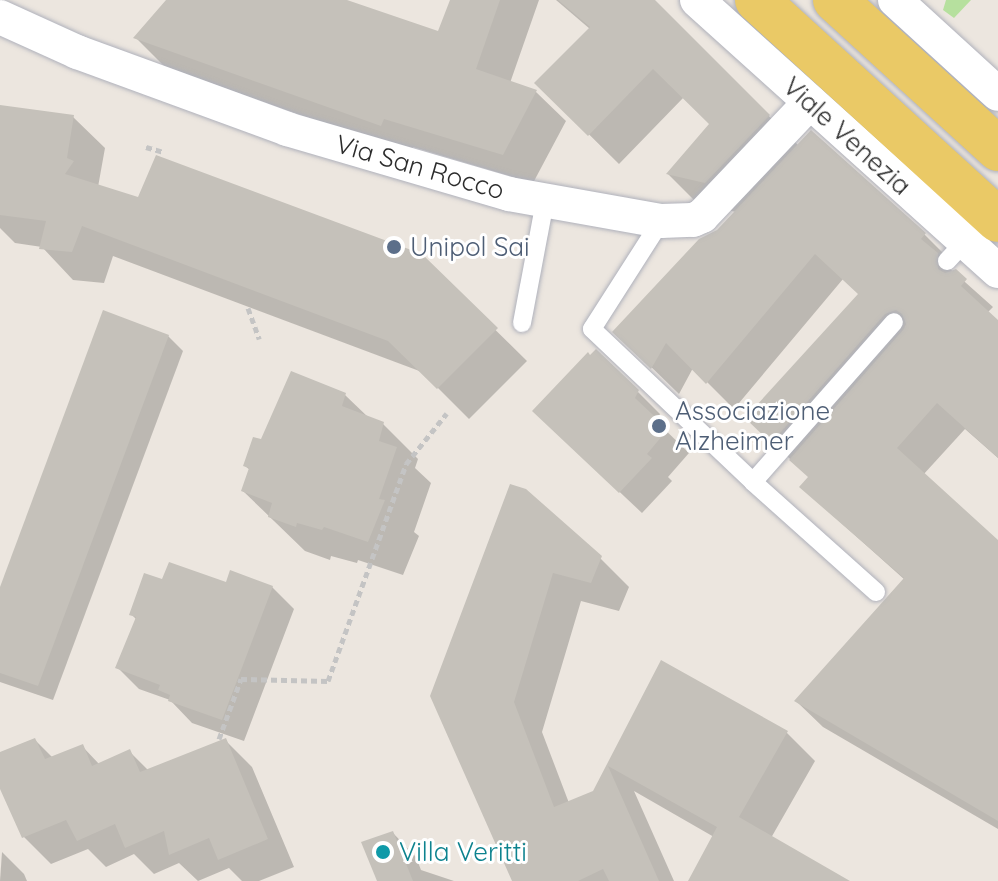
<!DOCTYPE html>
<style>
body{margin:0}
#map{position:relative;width:998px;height:881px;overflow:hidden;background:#ece6df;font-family:Quicksand,sans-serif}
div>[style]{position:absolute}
.green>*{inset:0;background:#b6e09e}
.shadow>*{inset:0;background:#0003}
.building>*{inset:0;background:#c5c1ba}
.path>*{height:5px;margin-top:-2.5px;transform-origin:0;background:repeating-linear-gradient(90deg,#c4c4c4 0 6px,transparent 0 10px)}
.roads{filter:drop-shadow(0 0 2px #afb1bb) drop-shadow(0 0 2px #afb1bb)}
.service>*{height:18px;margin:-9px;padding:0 9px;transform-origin:9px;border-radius:9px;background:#fff}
.minor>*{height:34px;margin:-17px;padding:0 17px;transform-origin:17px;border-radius:17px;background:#fff}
.primary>*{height:44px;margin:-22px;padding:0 22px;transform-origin:22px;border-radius:22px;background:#eac966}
.dots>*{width:22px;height:22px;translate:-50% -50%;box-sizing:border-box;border:4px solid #fff;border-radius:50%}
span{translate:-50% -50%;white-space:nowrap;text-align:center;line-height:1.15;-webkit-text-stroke:6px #fff;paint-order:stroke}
.street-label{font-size:26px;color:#2c2c2c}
.service-label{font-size:26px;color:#4e5e75}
.left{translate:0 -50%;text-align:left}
.culture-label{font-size:26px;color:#0d838f}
</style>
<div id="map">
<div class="green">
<i style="clip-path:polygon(946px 0,971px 0,954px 18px,943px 10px)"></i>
</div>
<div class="shadow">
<i style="clip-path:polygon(168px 0,341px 0,439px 34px,453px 0,539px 0,510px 83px,536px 92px,566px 121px,533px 183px,413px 147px,410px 154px,165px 67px,136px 38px)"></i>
<i style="clip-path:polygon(556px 0,652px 0,799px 146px,811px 133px,925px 235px,951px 261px,947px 266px,993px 307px,987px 313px,998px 322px,998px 458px,965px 429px,923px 475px,998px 544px,998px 829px,823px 727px,796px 701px,905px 580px,801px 487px,810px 478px,747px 418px,860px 295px,843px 279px,734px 409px,693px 368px,679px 394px,642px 358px,718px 231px,736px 212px,697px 203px,668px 174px,711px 124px,684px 97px,619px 164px,537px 83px,590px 29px)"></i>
<i style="clip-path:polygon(0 107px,73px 117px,105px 148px,98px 187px,139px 199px,420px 256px,527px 361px,469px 419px,422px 372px,113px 256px,104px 283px,73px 280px,42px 247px,15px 243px,0 228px)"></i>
<i style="clip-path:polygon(168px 336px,183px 351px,53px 700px,0 682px,0 593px)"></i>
<i style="clip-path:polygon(638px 392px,660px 414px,656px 421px,689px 453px,668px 477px,672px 481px,642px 513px,557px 433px)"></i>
<i style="clip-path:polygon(345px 395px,369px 418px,383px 424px,418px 459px,415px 468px,431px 483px,414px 532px,419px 536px,403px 575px,358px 560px,357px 563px,331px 556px,330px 560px,305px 551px,243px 491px,250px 470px,245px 466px,262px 442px)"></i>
<i style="clip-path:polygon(511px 487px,600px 558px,629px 587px,619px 611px,581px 601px,542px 732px,569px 803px,594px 792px,662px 663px,787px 733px,815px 761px,771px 838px,846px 881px,690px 881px,714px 837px,634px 791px,674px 881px,515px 881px)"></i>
<i style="clip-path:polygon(163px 581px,272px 587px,294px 609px,244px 741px,192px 723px,170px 700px,139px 689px,117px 667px,137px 620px,131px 614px)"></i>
<i style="clip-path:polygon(35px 740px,53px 758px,82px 746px,100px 765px,130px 752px,149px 771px,225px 740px,252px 767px,294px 867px,259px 881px,242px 881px,229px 868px,198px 881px,179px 863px,154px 874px,134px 854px,106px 867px,88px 849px,51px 864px,24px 837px,0 784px,0 755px)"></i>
<i style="clip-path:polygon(393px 833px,416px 857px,421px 870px,454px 881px,379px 881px)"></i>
<i style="clip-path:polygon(2px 852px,24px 874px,27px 881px,0 881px)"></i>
</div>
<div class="building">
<i style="clip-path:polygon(166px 0,347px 0,438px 31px,450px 0,500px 0,476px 69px,537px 90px,503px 155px,384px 119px,381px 126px,133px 38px)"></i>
<i style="clip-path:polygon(558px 0,655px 0,770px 115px,705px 183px,666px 174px,709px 124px,653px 69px,588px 136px,534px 83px,590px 27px)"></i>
<i style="clip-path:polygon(0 105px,74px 115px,67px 158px,74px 161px,65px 174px,138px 197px,156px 155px,422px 254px,498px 328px,437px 389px,388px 341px,82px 226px,72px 252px,39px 249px,46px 221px,0 215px)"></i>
<i style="clip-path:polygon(811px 130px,926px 233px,921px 239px,938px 253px,938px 269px,945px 273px,956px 269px,967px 279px,961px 286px,998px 320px,998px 458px,937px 403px,897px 448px,998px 540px,998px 821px,794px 701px,904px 578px,799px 487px,808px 477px,789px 460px,903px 330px,906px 324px,902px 314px,896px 310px,885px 314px,771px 443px,745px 418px,858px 294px,815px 254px,706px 384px,666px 343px,651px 369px,612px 332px,699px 239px,717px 230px)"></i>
<i style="clip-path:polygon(103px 310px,169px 335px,38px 686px,0 673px,0 587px)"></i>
<i style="clip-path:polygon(596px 349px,639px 390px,635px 398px,668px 429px,647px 454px,652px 458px,619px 493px,532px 411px,588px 352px,590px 355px)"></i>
<i style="clip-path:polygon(291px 371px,346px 393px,342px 406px,384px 422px,379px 441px,397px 447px,379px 499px,385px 500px,368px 542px,324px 527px,322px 530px,297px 523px,296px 527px,268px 517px,272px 503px,241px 491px,249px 468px,243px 466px,253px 437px,261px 439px)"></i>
<i style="clip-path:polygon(510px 484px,526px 489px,602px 556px,591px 583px,553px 573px,514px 702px,554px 807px,593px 791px,661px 660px,788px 731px,739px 817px,850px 881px,688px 881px,717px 827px,608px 766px,659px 881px,609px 881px,603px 869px,578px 881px,512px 881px,430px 696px)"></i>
<i style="clip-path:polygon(169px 562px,226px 582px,230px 570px,273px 586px,222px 720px,168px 701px,170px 695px,158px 690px,160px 685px,115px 668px,136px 617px,129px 615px,144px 573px,162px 579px)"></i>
<i style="clip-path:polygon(35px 738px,45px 759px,83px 744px,92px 766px,130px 749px,140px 772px,226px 738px,268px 839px,218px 860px,209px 838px,169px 855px,164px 831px,125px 848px,115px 824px,77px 841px,66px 820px,22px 838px,0 789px,0 752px)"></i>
<i style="clip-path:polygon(393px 831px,413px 881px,377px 881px,361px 842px)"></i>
</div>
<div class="path">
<i style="left:146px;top:147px;width:18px;rotate:16deg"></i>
<i style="left:248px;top:308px;width:33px;rotate:70deg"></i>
<i style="left:219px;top:739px;width:64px;rotate:-69.9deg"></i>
<i style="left:241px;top:679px;width:87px;rotate:1.3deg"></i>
<i style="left:328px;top:681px;width:231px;rotate:-70.2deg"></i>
<i style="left:406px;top:464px;width:65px;rotate:-51.2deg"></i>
</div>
<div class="roads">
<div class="service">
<i style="left:661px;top:221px;width:128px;rotate:122.6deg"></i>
<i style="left:592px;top:329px;width:222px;rotate:43.5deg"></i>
<i style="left:753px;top:482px;width:165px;rotate:41.8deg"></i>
<i style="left:947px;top:261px;width:26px;rotate:-47deg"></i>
<i style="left:522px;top:323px;width:124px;rotate:-79.3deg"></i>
<i style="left:753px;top:482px;width:213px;rotate:-48.6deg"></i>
</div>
<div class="minor">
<i style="left:697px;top:0;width:405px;rotate:42deg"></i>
<i style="left:895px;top:0;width:139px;rotate:42.4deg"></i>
<i style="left:0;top:17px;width:85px;rotate:24.4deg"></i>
<i style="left:77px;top:52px;width:224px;rotate:20.1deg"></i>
<i style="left:287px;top:129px;width:231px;rotate:16.3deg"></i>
<i style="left:509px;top:194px;width:154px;rotate:10.1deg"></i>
<i style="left:661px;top:221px;width:32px;rotate:-2deg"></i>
<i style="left:693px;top:220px;width:10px;rotate:-24deg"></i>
<i style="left:702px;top:216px;width:157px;rotate:-46.5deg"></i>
</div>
<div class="primary">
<i style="left:757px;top:0;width:326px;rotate:42.4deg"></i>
<i style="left:835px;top:0;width:221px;rotate:42.4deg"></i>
</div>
</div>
<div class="dots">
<i style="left:394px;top:247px;background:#5c6f8a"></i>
<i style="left:659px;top:426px;background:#5c6f8a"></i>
<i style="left:383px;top:852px;background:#0f9aa8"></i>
</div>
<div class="street-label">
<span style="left:847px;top:136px;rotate:42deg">Viale Venezia</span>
<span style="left:420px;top:167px;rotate:16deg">Via San Rocco</span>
</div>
<div class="service-label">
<span class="left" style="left:410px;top:247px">Unipol Sai</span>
<span class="left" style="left:675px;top:426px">Associazione<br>Alzheimer</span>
</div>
<div class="culture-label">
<span class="left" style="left:399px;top:852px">Villa Veritti</span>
</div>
</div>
